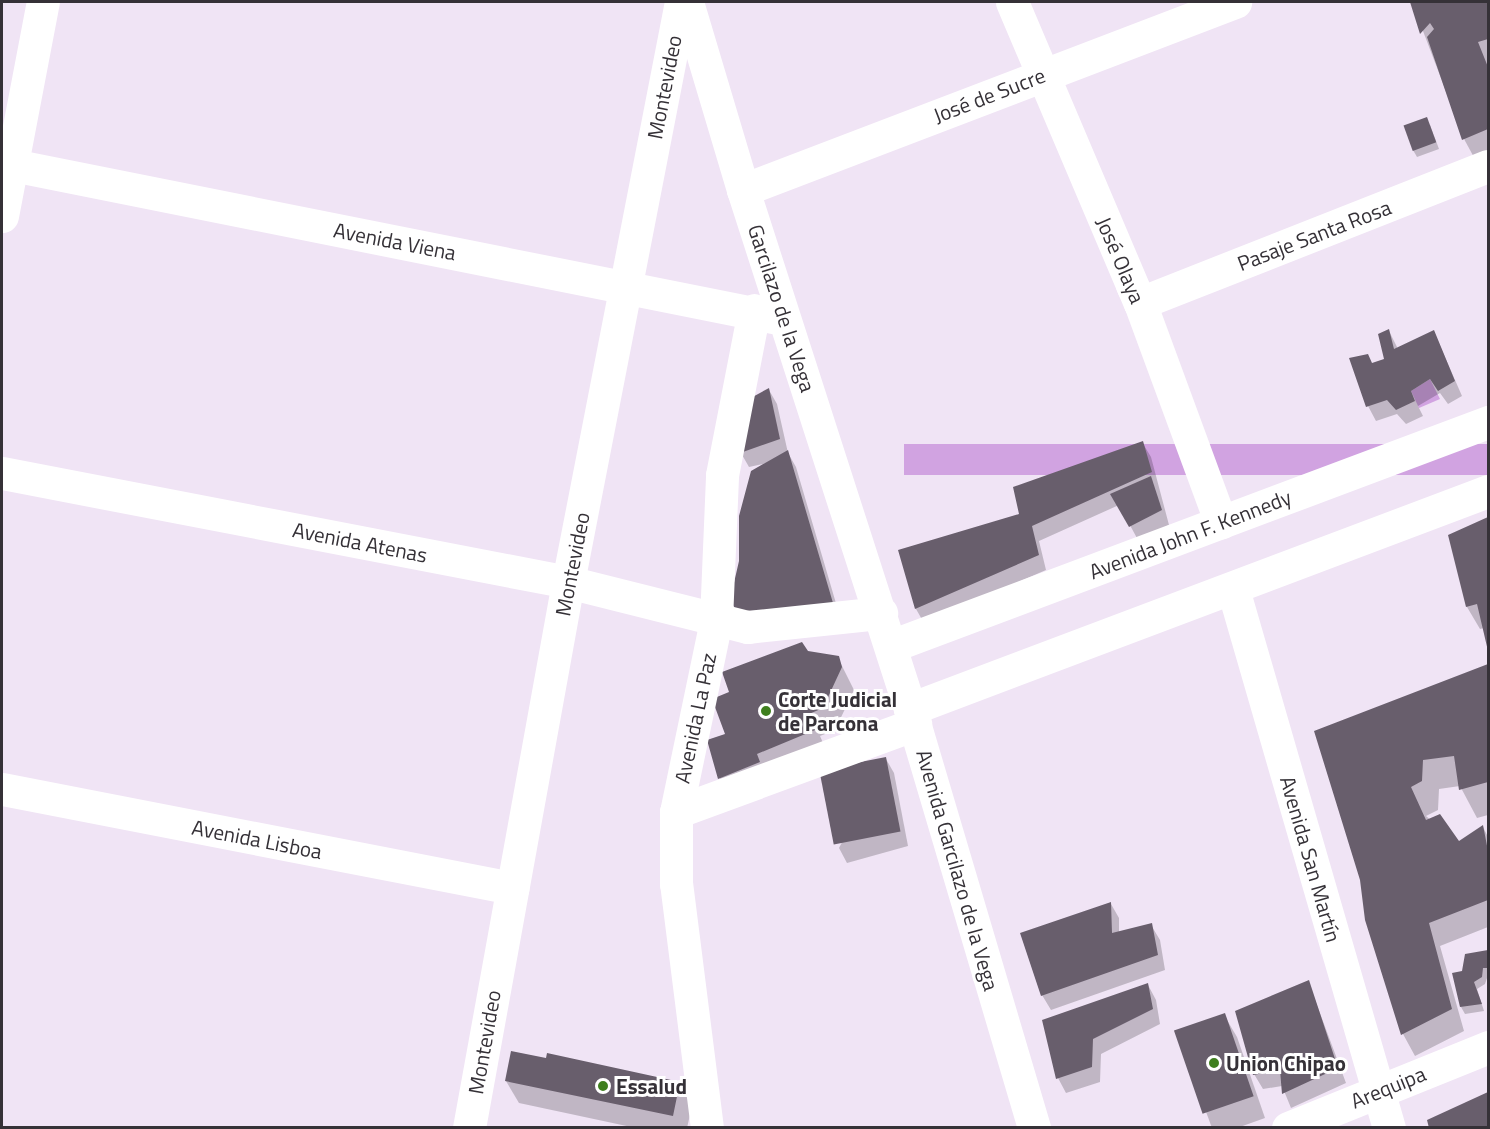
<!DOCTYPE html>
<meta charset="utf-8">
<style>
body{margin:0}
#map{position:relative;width:1490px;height:1129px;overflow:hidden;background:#f0e4f5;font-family:"Titillium Web",sans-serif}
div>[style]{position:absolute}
.green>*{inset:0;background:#d1a3e1;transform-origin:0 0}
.shadow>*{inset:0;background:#0003}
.building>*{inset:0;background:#685e6c;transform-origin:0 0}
.street>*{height:33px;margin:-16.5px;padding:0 16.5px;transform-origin:16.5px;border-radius:16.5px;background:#fff}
.secondary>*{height:33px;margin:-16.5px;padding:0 16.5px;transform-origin:16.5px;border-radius:16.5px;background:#fff}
.dots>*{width:16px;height:16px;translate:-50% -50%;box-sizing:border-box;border:3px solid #fff;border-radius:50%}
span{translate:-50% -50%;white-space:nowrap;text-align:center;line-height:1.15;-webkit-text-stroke:6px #fff;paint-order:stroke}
.street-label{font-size:21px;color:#353137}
.poi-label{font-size:21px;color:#353137;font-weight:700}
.left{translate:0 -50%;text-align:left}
.frame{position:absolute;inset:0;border:3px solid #353137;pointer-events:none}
</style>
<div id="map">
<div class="green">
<i style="clip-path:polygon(1430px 379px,1440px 399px,1419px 408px,1411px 391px)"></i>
<i style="left:1488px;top:444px;width:31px;height:584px;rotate:90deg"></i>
</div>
<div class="shadow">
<i style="clip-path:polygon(1412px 2px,1488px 2px,1488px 156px,1476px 161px,1464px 139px)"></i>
<i style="clip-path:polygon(1430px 125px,1439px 149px,1417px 157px,1413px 150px)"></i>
<i style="clip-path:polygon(1389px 331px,1398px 349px,1434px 332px,1462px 396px,1448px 404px,1440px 393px,1418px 406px,1423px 416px,1406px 424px,1397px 414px,1376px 421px,1368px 406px,1372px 365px,1385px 360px)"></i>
<i style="clip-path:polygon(769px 390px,777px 404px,788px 453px,796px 467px,840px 617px,748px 628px,768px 463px,749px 467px,741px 453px)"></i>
<i style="clip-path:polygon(1142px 442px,1151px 457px,1169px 525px,1138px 540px,1119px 505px,1039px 541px,1046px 570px,924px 623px,916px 609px,900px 551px,1021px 515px)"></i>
<i style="clip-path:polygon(1488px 519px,1488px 648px,1484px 628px,1480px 629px,1467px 607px,1450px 536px)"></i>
<i style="clip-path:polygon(808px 653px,838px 658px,854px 690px,835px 730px,820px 736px,827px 752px,720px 779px,709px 741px,727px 735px)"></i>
<i style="clip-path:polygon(1488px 665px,1488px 815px,1477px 818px,1460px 786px,1439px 789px,1438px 810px,1426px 816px,1458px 843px,1483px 827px,1488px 837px,1488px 927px,1440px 946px,1464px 1031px,1415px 1056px,1403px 1034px,1362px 881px,1316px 732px)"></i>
<i style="clip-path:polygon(886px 759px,894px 773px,908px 846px,847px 863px,839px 848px)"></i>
<i style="clip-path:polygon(1111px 904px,1119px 918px,1119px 933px,1151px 925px,1160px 940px,1165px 970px,1051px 1010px,1042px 995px)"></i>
<i style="clip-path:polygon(1488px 951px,1488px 975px,1485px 984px,1477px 989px,1484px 1011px,1465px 1014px,1461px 1007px,1463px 972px)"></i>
<i style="clip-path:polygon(1308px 981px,1346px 1083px,1291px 1108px,1282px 1086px,1263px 1089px,1254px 1074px)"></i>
<i style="clip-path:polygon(1148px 985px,1156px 1000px,1160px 1024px,1101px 1054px,1100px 1082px,1066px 1093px,1058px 1078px,1044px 1021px)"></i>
<i style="clip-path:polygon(1224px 1015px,1237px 1037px,1265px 1118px,1237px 1128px,1212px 1128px,1176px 1031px)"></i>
<i style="clip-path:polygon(506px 1081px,679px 1084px,692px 1106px,687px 1128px,636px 1128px,519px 1103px)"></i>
</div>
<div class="building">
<i style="clip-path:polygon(1410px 2px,1488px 2px,1488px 39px,1478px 42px,1488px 67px,1488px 129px,1462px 140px,1427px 37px,1434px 29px,1430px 23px,1420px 34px)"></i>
<i style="left:1427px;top:117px;width:27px;height:25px;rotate:70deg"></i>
<i style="clip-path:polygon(1389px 329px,1394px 349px,1434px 330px,1455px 381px,1438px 391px,1430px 379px,1411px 391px,1415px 401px,1396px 410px,1387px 400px,1366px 407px,1349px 358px,1368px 354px,1372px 363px,1384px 359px,1378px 334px)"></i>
<i style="clip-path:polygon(769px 388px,780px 439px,740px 453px,749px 399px)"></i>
<i style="clip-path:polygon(1143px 441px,1152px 472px,1032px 526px,1039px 555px,915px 609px,898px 550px,1019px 514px,1013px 487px)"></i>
<i style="clip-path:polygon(788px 450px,833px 603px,738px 614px,730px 600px,739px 561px,739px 516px,751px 471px)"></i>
<i style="clip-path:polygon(1151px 476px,1162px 510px,1129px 527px,1110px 494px)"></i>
<i style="clip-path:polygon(1488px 517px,1488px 651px,1477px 604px,1466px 607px,1448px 535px)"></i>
<i style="clip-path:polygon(802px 642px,808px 651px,839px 656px,842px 667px,823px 708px,809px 714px,815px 730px,757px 754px,760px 762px,718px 779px,707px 740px,725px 734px,712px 699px,729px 692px,722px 672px)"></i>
<i style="clip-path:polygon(1488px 664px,1488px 782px,1459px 790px,1454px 756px,1423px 760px,1422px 781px,1411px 787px,1426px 820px,1440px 814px,1459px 841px,1483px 825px,1488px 851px,1488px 900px,1429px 923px,1452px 1009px,1401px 1035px,1365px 920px,1360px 880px,1314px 731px)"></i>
<i style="left:886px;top:757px;width:76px;height:68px;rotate:79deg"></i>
<i style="clip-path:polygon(1111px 902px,1112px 933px,1152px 923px,1158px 955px,1041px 996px,1020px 933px)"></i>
<i style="clip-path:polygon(1488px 950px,1488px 968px,1483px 968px,1482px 977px,1474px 982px,1482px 1004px,1460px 1007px,1452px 973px,1462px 971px,1465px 954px)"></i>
<i style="clip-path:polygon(1309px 980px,1338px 1068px,1282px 1094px,1280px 1070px,1253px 1075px,1235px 1011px)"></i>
<i style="clip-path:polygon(1148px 983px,1153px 1009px,1093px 1039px,1092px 1067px,1056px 1079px,1042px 1020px)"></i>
<i style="left:1225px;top:1013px;width:88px;height:54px;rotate:71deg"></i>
<i style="clip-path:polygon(511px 1051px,546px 1058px,547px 1053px,680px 1082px,673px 1116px,505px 1081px)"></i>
<i style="clip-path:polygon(1488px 1092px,1488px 1128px,1429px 1128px,1427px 1120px)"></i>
</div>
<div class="street">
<i style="left:1012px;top:2px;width:327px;rotate:67deg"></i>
<i style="left:1140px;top:303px;width:234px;rotate:69.8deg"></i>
<i style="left:2px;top:163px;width:786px;rotate:11.3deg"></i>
<i style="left:743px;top:190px;width:527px;rotate:-20.91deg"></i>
<i style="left:2px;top:216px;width:218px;rotate:-79.2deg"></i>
<i style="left:1140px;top:303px;width:374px;rotate:-21.5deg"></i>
<i style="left:2px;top:473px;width:576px;rotate:10.9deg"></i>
<i style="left:568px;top:582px;width:185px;rotate:14.1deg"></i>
<i style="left:747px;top:627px;width:135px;rotate:-6deg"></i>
<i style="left:1233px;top:589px;width:561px;rotate:73.86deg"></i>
<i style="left:910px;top:709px;width:437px;rotate:73.5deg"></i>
<i style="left:2px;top:789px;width:520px;rotate:10.99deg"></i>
<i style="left:676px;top:812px;width:255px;rotate:-20.2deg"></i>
<i style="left:469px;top:1128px;width:555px;rotate:-79.72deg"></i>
<i style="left:568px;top:582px;width:591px;rotate:-78.98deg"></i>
<i style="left:707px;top:1128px;width:246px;rotate:-97.2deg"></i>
<i style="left:676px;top:884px;width:72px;rotate:-90deg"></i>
<i style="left:676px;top:812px;width:196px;rotate:-78.2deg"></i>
<i style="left:716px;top:620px;width:145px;rotate:-87.6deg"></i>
<i style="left:722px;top:475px;width:168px;rotate:-79deg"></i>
<i style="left:1288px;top:1128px;width:216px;rotate:-22deg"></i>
</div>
<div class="secondary">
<i style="left:687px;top:2px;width:196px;rotate:73.4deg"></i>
<i style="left:743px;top:190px;width:545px;rotate:72.16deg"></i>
<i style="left:910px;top:709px;width:618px;rotate:-20.66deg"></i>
<i style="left:891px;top:646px;width:638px;rotate:-20.57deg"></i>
</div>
<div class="dots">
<i style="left:766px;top:711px;background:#3f7f1e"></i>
<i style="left:1214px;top:1063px;background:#3f7f1e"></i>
<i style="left:603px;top:1086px;background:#3f7f1e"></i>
</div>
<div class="street-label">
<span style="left:664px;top:87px;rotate:-79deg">Montevideo</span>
<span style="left:989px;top:95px;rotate:-21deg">José de Sucre</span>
<span style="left:1314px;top:235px;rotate:-21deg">Pasaje Santa Rosa</span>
<span style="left:395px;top:241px;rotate:11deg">Avenida Viena</span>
<span style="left:1121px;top:260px;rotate:67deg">José Olaya</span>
<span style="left:782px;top:308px;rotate:72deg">Garcilazo de la Vega</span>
<span style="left:1190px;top:534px;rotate:-21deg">Avenida John F. Kennedy</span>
<span style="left:360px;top:542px;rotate:11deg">Avenida Atenas</span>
<span style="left:572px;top:564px;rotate:-79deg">Montevideo</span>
<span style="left:695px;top:718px;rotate:-78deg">Avenida La Paz</span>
<span style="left:257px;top:839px;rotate:11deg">Avenida Lisboa</span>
<span style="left:1311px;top:859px;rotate:74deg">Avenida San Martín</span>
<span style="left:958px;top:870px;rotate:74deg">Avenida Garcilazo de la Vega</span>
<span style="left:484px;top:1042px;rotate:-80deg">Montevideo</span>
<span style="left:1388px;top:1087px;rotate:-22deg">Arequipa</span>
</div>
<div class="poi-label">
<span class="left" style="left:778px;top:711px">Corte Judicial<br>de Parcona</span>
<span class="left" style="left:1226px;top:1063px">Union Chipao</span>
<span class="left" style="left:616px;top:1086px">Essalud</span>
</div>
<div class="frame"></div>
</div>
